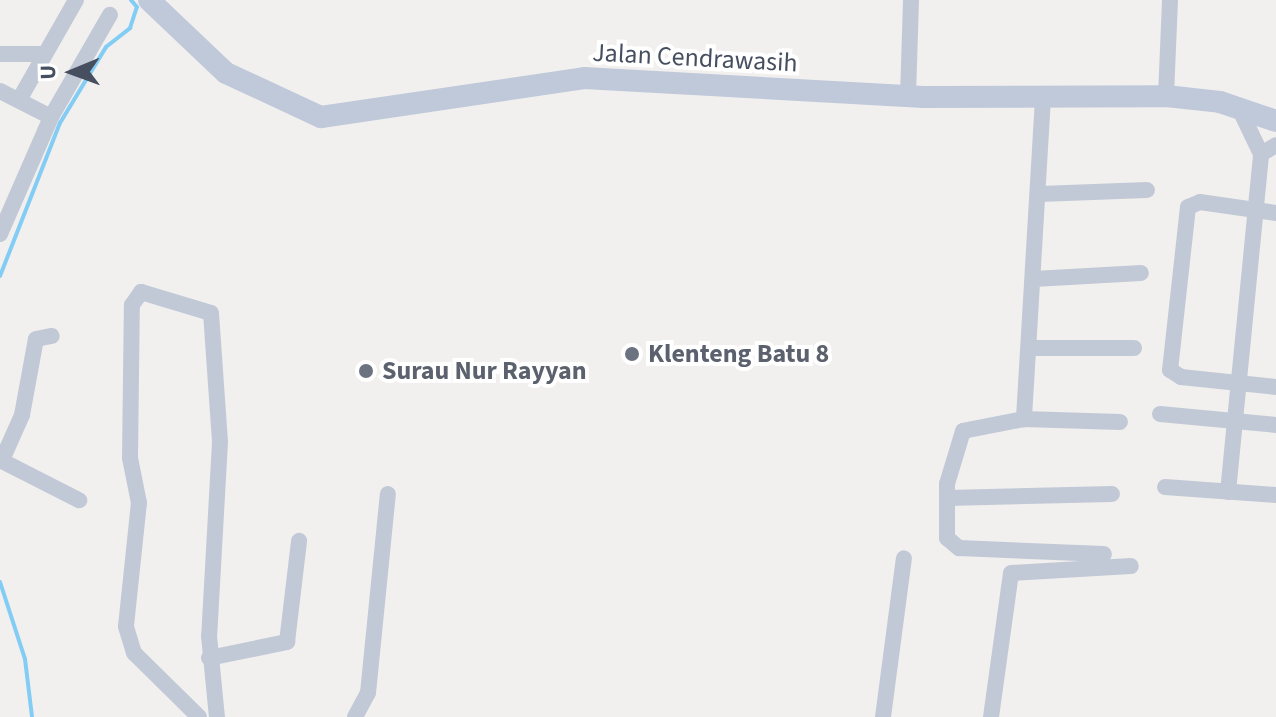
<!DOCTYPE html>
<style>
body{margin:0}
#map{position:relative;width:1276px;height:717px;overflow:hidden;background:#f2f0ef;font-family:"Source Sans 3",sans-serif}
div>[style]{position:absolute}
.stream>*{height:4px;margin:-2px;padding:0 2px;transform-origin:2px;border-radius:2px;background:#83cdf5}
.street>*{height:16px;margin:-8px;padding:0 8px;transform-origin:8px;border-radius:8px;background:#c2c9d6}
.secondary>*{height:22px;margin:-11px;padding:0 11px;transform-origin:11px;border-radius:11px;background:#c0c9da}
.dots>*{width:22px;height:22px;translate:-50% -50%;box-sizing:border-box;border:4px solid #fff;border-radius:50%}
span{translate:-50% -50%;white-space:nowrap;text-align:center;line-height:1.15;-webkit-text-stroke:8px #fff;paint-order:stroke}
.street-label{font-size:26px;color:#464f5f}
.worship-label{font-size:26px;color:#5b616d;font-weight:700}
.left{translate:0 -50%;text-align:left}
.north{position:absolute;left:32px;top:32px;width:80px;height:80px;-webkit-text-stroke:6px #fff;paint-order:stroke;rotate:269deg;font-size:22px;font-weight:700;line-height:32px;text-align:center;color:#464f5f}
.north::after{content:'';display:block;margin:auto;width:28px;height:36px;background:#464f5f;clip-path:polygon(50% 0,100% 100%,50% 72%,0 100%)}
</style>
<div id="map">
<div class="stream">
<i style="left:0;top:276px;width:164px;rotate:-68.6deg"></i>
<i style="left:60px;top:123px;width:89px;rotate:-58.8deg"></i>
<i style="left:106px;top:47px;width:31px;rotate:-38deg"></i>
<i style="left:130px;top:28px;width:22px;rotate:-72deg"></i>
<i style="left:137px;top:7px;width:9px;rotate:-131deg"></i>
<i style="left:0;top:582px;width:81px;rotate:72deg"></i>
<i style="left:25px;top:659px;width:58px;rotate:83.1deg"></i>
</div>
<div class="street">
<i style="left:0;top:54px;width:44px"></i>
<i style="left:0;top:91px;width:57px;rotate:27deg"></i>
<i style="left:908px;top:96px;width:96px;rotate:-88.2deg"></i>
<i style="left:1166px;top:96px;width:96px;rotate:-87.6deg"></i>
<i style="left:1043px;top:98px;width:322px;rotate:93.4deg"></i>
<i style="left:1024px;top:419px;width:62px;rotate:168.9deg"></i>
<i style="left:963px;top:431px;width:55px;rotate:106.8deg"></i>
<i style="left:947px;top:484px;width:54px;rotate:90deg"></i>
<i style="left:947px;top:538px;width:16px;rotate:40deg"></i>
<i style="left:959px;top:548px;width:145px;rotate:2.4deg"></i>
<i style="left:19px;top:100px;width:115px;rotate:-60.3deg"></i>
<i style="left:1261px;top:154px;width:17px;rotate:-31deg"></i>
<i style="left:1040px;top:194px;width:107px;rotate:-2.1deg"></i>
<i style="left:1276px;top:213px;width:77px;rotate:-171.8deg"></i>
<i style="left:1200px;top:202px;width:13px;rotate:157deg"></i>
<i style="left:1188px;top:207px;width:164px;rotate:96.3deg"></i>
<i style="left:1170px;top:370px;width:13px;rotate:32deg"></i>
<i style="left:1181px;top:377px;width:96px;rotate:6deg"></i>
<i style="left:0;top:234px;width:128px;rotate:-66.4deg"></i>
<i style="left:51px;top:117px;width:118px;rotate:-60deg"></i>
<i style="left:1034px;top:279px;width:107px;rotate:-3.2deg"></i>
<i style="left:1031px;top:348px;width:103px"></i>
<i style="left:1160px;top:414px;width:117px;rotate:5.4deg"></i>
<i style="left:1024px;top:419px;width:96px;rotate:1.8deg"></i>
<i style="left:0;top:460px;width:89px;rotate:26.9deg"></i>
<i style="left:2px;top:460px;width:49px;rotate:-66deg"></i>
<i style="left:22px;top:415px;width:77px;rotate:-79.6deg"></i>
<i style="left:36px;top:339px;width:16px;rotate:-11deg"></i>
<i style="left:1165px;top:487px;width:111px;rotate:4.1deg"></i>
<i style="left:1228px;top:492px;width:340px;rotate:-84.4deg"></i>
<i style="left:1261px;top:154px;width:51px;rotate:-115.6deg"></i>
<i style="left:947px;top:498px;width:165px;rotate:-1.4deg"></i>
<i style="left:209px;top:658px;width:80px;rotate:-11.6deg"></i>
<i style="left:287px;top:642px;width:102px;rotate:-83.2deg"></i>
<i style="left:199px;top:717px;width:91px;rotate:-135.4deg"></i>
<i style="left:134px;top:653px;width:28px;rotate:-107deg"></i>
<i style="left:126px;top:626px;width:124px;rotate:-84deg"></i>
<i style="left:139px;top:503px;width:46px;rotate:-101.3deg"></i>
<i style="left:130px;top:458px;width:153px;rotate:-89.3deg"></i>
<i style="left:132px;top:305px;width:16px;rotate:-55deg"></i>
<i style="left:141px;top:292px;width:73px;rotate:16.7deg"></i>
<i style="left:211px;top:313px;width:129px;rotate:86deg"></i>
<i style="left:220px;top:442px;width:194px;rotate:93.2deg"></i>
<i style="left:209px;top:636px;width:81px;rotate:84.4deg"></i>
<i style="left:355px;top:717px;width:27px;rotate:-62deg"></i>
<i style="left:368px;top:693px;width:200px;rotate:-84.3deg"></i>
<i style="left:883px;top:717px;width:160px;rotate:-82.5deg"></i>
<i style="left:991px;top:717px;width:145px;rotate:-82.1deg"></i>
<i style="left:1011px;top:573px;width:120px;rotate:-3.3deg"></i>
</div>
<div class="secondary">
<i style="left:149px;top:0;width:106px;rotate:43.5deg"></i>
<i style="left:226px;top:73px;width:105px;rotate:24.9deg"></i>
<i style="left:321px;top:117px;width:266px;rotate:-8.4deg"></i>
<i style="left:584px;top:78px;width:340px;rotate:3.2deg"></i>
<i style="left:923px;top:97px;width:243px;rotate:-0.2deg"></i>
<i style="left:1166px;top:96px;width:54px;rotate:6.3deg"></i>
<i style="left:1220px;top:102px;width:59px;rotate:18.7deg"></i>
</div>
<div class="dots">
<i style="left:632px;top:354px;background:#6b7280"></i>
<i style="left:366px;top:371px;background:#6b7280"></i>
</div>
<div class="street-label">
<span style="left:695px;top:58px;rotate:3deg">Jalan Cendrawasih</span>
</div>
<div class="worship-label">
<span class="left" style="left:648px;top:354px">Klenteng Batu 8</span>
<span class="left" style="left:382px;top:371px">Surau Nur Rayyan</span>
</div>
<div class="north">U</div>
</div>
